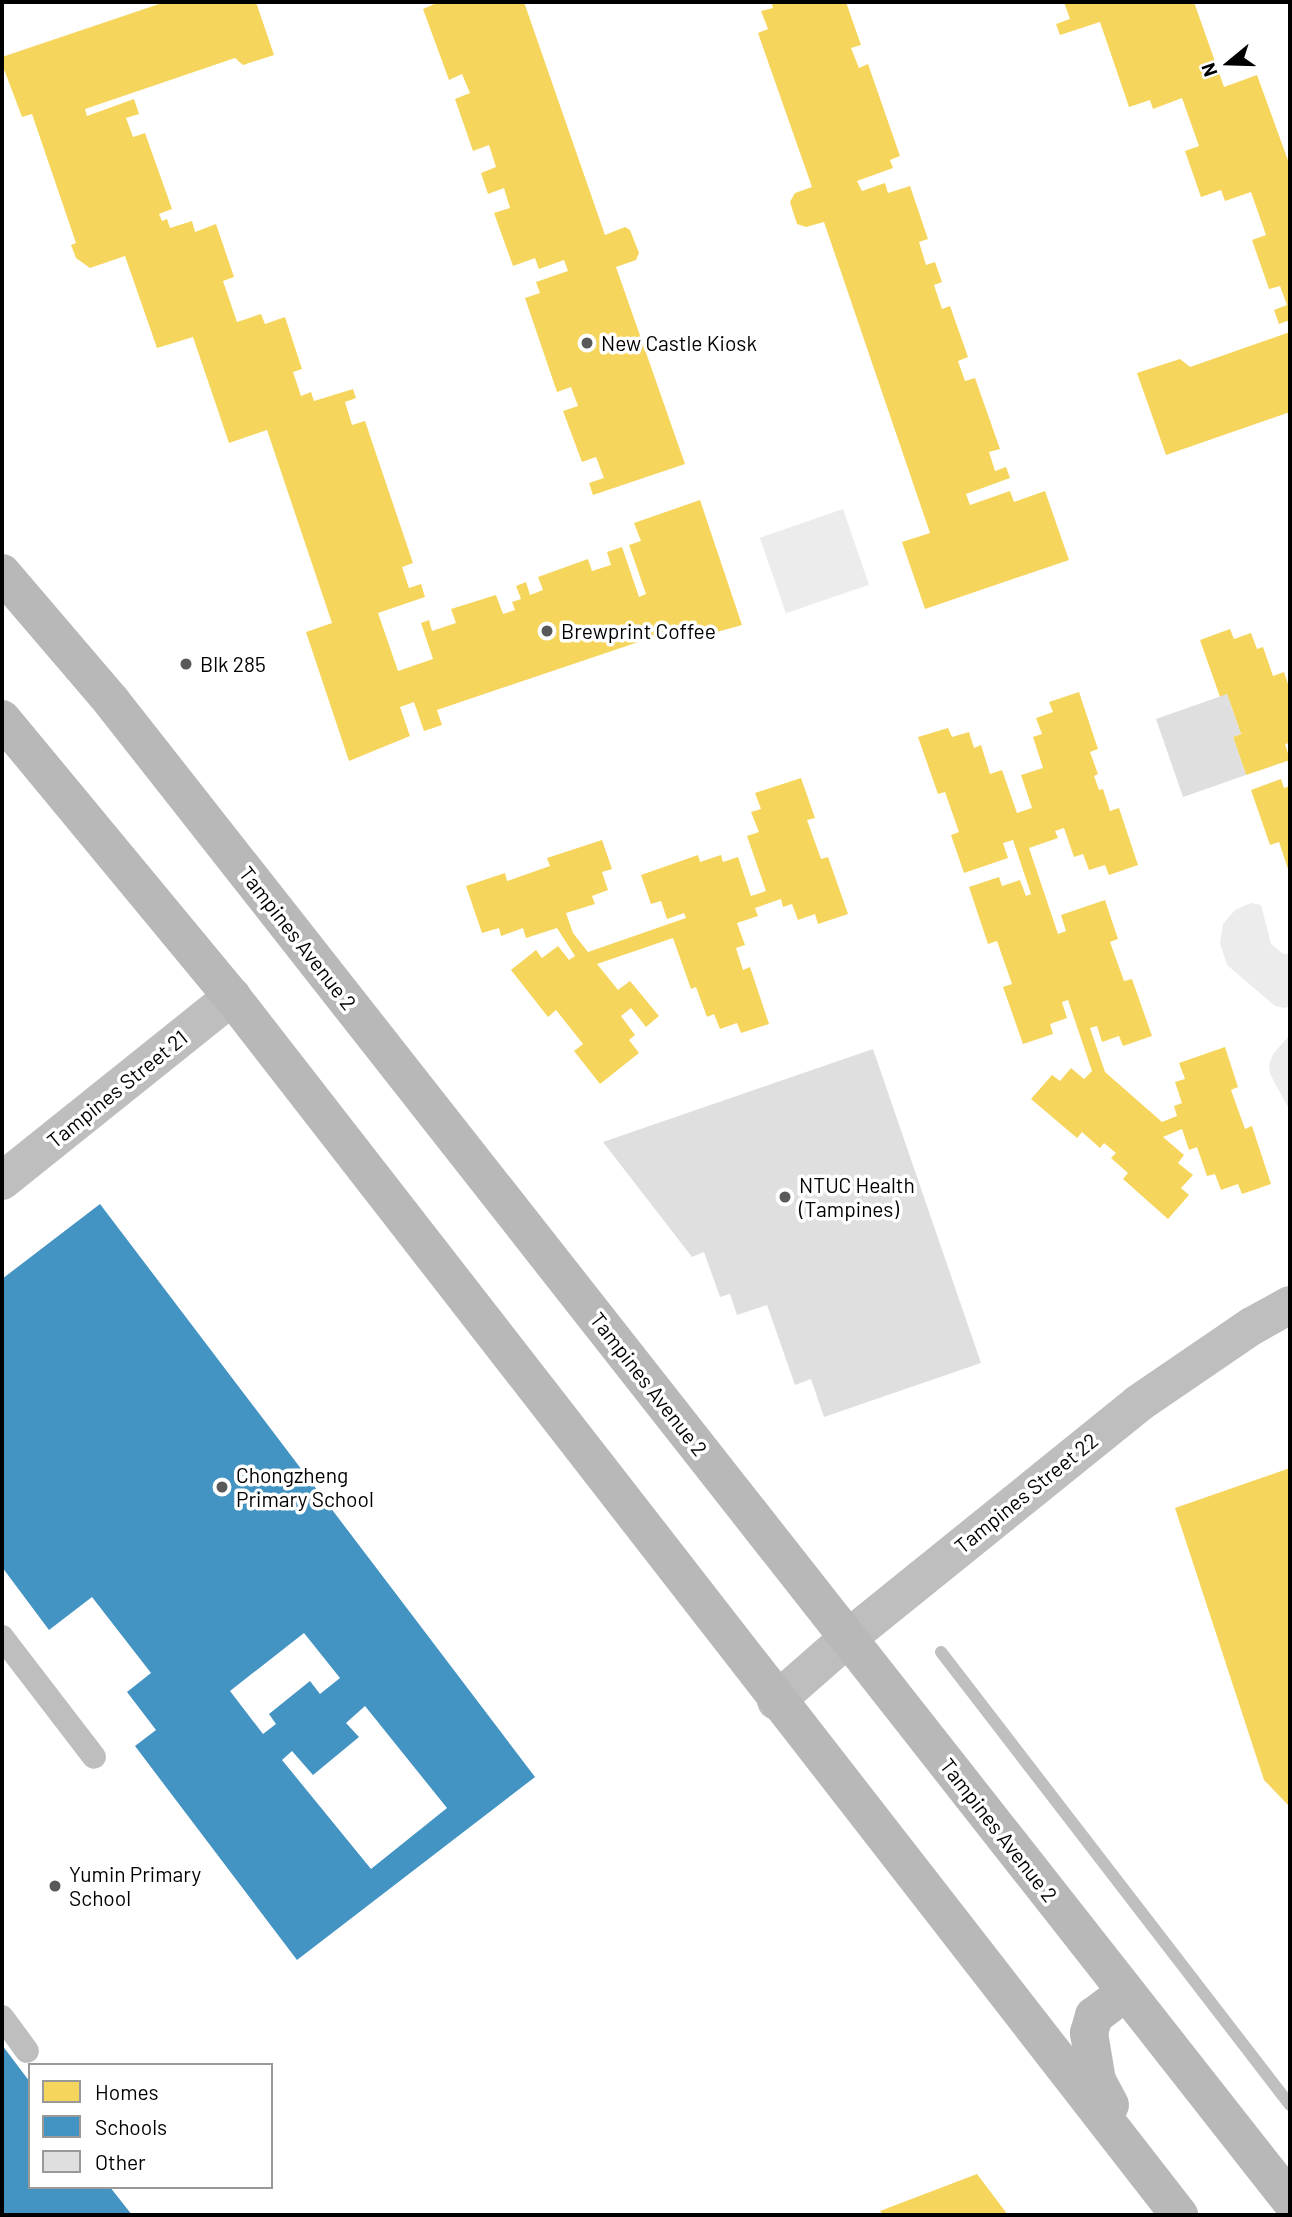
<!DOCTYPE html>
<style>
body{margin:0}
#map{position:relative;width:1292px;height:2217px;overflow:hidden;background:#fff;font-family:Barlow,sans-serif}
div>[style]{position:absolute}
.green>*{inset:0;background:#ececec;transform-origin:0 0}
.homes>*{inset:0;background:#f6d55c}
.schools>*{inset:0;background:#4393c3}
.stream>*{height:12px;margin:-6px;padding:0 6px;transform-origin:6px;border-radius:6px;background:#bfbfbf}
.building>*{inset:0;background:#dfdfdf}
.service>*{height:24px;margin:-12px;padding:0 12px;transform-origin:12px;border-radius:12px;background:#bebebe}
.minor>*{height:38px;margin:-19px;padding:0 19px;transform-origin:19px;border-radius:19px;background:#bebebe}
.secondary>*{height:38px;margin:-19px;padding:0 19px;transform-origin:19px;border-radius:19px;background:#b8b8b8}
.dots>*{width:19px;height:19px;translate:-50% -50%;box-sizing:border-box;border:4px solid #fff;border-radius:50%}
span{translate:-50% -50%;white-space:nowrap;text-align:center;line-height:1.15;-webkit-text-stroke:7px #fff;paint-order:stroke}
.poi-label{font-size:21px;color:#000}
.left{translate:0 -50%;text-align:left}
.street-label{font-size:21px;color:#000}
.frame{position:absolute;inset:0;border:4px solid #000;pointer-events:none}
.legend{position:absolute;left:28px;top:2063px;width:245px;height:126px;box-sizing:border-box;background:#fff;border:2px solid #999;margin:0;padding:9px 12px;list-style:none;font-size:21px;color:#000}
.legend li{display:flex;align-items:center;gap:14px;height:35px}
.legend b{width:35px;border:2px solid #999}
.north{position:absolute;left:1194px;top:28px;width:70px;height:70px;-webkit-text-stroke:5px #fff;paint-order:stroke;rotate:251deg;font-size:19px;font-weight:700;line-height:28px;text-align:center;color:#000}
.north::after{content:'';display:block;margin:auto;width:24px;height:32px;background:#000;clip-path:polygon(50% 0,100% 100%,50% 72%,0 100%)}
</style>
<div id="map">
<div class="green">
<i style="left:843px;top:509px;width:80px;height:88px;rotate:71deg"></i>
<i style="clip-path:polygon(1251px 903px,1261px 905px,1271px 944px,1283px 954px,1290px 954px,1290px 1006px,1285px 1008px,1275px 1006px,1227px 965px,1220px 943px,1223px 924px,1235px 910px)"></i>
<i style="clip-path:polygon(1289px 1036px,1290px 1037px,1290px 1111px,1270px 1074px,1269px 1065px,1273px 1054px)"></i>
</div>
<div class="homes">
<i style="clip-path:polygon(165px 2px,256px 2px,274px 55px,243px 65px,235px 58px,85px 109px,87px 116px,134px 99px,139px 114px,126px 118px,133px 137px,145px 133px,172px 209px,159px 214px,162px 221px,167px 219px,170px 228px,192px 221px,195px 232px,216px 224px,234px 277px,223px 281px,237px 322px,261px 314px,265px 324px,285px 317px,302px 369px,293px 372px,301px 396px,311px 392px,314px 401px,353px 389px,356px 398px,345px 402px,352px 425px,365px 421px,413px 563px,402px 567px,409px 588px,421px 584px,425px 597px,378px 613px,398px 671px,433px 659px,421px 623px,429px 620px,432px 631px,456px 623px,451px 609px,496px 595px,503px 614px,515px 610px,512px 602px,521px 599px,516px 586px,526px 582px,530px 595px,543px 590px,538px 577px,588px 559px,592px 571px,611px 565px,607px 552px,622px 547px,639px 597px,646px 594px,629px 545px,641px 541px,634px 523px,700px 500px,742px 625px,681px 642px,677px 629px,437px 710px,442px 725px,424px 731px,414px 702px,400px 707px,410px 736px,349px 761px,306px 632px,332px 623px,267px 430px,229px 443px,193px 337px,157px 348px,125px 256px,90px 268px,76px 258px,71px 245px,76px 243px,32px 114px,22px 117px,2px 64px,2px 57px)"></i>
<i style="clip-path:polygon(439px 2px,524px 2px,605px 235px,625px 227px,630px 230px,639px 253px,636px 260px,616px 267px,685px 464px,593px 495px,589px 483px,604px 478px,596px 457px,582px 462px,563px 411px,578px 406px,571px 387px,557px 392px,525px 298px,540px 293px,536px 282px,568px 271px,564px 260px,539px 269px,535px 258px,513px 266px,494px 213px,510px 208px,504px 188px,488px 194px,481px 173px,496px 167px,489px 145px,473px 151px,455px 99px,470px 93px,462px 74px,449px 80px,423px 9px)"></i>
<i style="clip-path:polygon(771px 2px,846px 2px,861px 45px,851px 48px,859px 68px,868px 64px,900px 156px,890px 160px,893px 168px,857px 181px,862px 191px,885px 183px,888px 193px,910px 186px,928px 239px,919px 242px,926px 265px,935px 262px,942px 282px,934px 285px,942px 309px,950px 306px,968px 357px,958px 361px,965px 381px,975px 378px,1000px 449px,989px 452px,995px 471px,1006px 467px,1010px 478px,966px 494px,970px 505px,1010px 491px,1014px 502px,1045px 491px,1069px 560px,925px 609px,902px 542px,930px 533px,824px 222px,806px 227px,797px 224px,790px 202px,795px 193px,812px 187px,758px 33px,768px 29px,761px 11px,773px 8px)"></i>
<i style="clip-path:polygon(1064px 2px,1194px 2px,1224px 87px,1257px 75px,1290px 166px,1290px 320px,1279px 324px,1274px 310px,1287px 305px,1280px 286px,1269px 289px,1252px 240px,1266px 235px,1251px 192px,1225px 201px,1221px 190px,1201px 197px,1185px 151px,1199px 146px,1182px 98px,1153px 109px,1150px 100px,1129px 107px,1100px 22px,1060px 35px,1056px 24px,1070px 19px)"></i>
<i style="clip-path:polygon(1290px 332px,1290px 412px,1166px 455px,1137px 373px,1180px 359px,1190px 367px)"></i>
<i style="clip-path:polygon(1230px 629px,1234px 639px,1251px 633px,1257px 649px,1263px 647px,1273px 676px,1284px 672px,1290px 690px,1290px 743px,1285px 744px,1290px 760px,1246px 775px,1233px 737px,1241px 734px,1227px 694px,1220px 697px,1200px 640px)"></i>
<i style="clip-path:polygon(1079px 692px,1098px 749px,1090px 752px,1098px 774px,1094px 776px,1099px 790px,1103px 789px,1110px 811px,1119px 808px,1138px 865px,1109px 875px,1105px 865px,1089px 870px,1083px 854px,1074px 857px,1064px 828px,1055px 831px,1058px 838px,1029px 848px,1058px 934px,1066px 931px,1061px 915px,1105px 900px,1118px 939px,1110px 942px,1124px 981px,1132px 979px,1152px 1036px,1123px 1046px,1119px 1036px,1102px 1042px,1097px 1026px,1090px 1028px,1105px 1072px,1162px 1122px,1177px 1116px,1174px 1106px,1182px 1103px,1175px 1082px,1185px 1079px,1179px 1063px,1225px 1047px,1238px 1087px,1231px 1090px,1245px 1129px,1252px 1126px,1271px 1184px,1242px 1194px,1238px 1184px,1221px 1190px,1215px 1174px,1207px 1176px,1197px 1147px,1189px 1150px,1182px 1129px,1163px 1137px,1184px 1155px,1178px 1163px,1193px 1175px,1181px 1188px,1189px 1195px,1168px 1219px,1123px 1179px,1128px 1173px,1111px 1158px,1116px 1153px,1104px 1143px,1100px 1148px,1082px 1132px,1077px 1138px,1031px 1099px,1052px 1075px,1060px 1081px,1071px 1068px,1084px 1079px,1092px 1071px,1068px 1000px,1062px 1002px,1067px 1018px,1050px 1024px,1053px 1034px,1023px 1044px,1003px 987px,1012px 984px,997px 941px,988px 944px,969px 887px,999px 877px,1002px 886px,1020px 880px,1026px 896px,1031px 894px,1013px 840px,1003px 843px,1008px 858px,964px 873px,951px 835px,959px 832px,945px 792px,938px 794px,918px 737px,948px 728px,952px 737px,969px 732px,974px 748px,981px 745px,990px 774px,1002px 770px,1017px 813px,1032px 808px,1021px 775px,1043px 768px,1033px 737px,1042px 734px,1036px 718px,1053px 712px,1049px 702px)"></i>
<i style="clip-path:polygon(801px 778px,815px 818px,807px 820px,821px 859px,828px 857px,848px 914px,818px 924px,815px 914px,798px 920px,792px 904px,783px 907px,781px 899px,755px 908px,758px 916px,737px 923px,745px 945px,736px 948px,743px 970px,750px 967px,769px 1024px,741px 1033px,737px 1023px,720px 1029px,714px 1014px,707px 1017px,696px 987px,691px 989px,673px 938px,597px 964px,618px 990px,630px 981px,659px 1016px,646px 1027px,631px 1008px,621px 1016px,635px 1035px,629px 1040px,639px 1053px,600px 1084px,574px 1051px,583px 1044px,556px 1010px,548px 1017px,511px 970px,536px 950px,542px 958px,558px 946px,569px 960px,575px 956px,557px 928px,526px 938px,523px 928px,501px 936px,499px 928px,482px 933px,466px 886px,505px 873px,507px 881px,550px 866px,547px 858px,602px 840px,612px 869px,602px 872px,608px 890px,592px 896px,595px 904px,566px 913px,573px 933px,588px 952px,686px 918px,684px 913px,667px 919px,661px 901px,651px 904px,641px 875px,698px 855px,700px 862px,721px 855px,723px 862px,738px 857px,751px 896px,766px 891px,747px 836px,759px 832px,751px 812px,761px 809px,755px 793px)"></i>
<i style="clip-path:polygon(1281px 779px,1284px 788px,1290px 786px,1290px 875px,1279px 842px,1270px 845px,1251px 790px)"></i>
<i style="clip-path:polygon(1290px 1468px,1290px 1807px,1264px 1780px,1175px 1508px)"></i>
<i style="clip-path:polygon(977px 2174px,1008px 2215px,883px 2215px,880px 2211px)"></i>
</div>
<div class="schools">
<i style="clip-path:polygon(evenodd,100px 1204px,535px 1777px,297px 1960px,135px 1746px,156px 1730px,127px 1692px,151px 1673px,92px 1597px,49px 1630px,2px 1567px,2px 1279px,100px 1204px,304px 1633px,340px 1678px,320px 1694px,310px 1681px,269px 1714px,276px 1724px,263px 1734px,230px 1691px,304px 1633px,100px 1204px,365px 1706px,447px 1808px,371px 1869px,282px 1760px,292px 1751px,313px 1775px,359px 1737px,346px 1723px,365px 1706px)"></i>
<i style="clip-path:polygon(2px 2045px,30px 2082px,30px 2187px,110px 2187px,132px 2215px,2px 2215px)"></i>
</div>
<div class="stream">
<i style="left:941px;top:1652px;width:572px;rotate:52.39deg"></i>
</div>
<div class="building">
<i style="clip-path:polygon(1227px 694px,1241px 734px,1233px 737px,1246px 775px,1183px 797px,1156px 719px)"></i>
<i style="clip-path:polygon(873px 1049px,981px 1363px,824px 1417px,811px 1379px,795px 1385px,767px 1305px,737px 1315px,730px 1294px,720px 1297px,704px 1252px,692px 1257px,603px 1142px)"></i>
</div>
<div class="service">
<i style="left:2px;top:1637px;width:151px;rotate:52.5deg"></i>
<i style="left:2px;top:2017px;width:42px;rotate:53.7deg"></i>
</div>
<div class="minor">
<i style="left:2px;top:1181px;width:295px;rotate:-38.7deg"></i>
<i style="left:776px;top:1701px;width:96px;rotate:-41.2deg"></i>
<i style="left:848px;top:1638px;width:374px;rotate:-38.9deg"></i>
<i style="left:1139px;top:1403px;width:137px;rotate:-34.3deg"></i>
<i style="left:1252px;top:1326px;width:43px;rotate:-28.9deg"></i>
</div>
<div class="secondary">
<i style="left:2px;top:573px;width:170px;rotate:49.5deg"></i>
<i style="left:112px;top:702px;width:1906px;rotate:51.82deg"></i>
<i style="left:2px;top:719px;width:361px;rotate:50.4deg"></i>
<i style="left:232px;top:997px;width:1543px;rotate:52.13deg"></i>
<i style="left:1110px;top:2105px;width:27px;rotate:-118deg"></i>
<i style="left:1097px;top:2081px;width:49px;rotate:-99.5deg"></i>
<i style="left:1089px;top:2033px;width:18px;rotate:-74deg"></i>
<i style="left:1094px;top:2016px;width:40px;rotate:-37deg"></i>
</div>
<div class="dots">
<i style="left:587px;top:343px;background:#595959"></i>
<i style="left:547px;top:631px;background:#595959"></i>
<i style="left:186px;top:664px;background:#595959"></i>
<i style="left:785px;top:1197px;background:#595959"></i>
<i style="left:222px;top:1487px;background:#595959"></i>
<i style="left:55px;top:1886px;background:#595959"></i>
</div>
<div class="poi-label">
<span class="left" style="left:601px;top:343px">New Castle Kiosk</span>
<span class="left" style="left:561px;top:631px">Brewprint Coffee</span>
<span class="left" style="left:200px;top:664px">Blk 285</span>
<span class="left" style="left:799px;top:1197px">NTUC Health<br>(Tampines)</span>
<span class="left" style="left:236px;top:1487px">Chongzheng<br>Primary School</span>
<span class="left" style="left:69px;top:1886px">Yumin Primary<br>School</span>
</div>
<div class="street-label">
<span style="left:298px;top:938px;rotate:52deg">Tampines Avenue 2</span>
<span style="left:117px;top:1089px;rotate:-39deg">Tampines Street 21</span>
<span style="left:649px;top:1384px;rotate:52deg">Tampines Avenue 2</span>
<span style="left:1026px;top:1493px;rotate:-39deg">Tampines Street 22</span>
<span style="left:999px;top:1830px;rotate:52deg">Tampines Avenue 2</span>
</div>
<div class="frame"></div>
<ul class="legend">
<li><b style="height:19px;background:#f6d55c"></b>Homes</li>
<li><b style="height:19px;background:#4393c3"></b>Schools</li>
<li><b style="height:19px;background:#dfdfdf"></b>Other</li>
</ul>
<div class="north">N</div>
</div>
